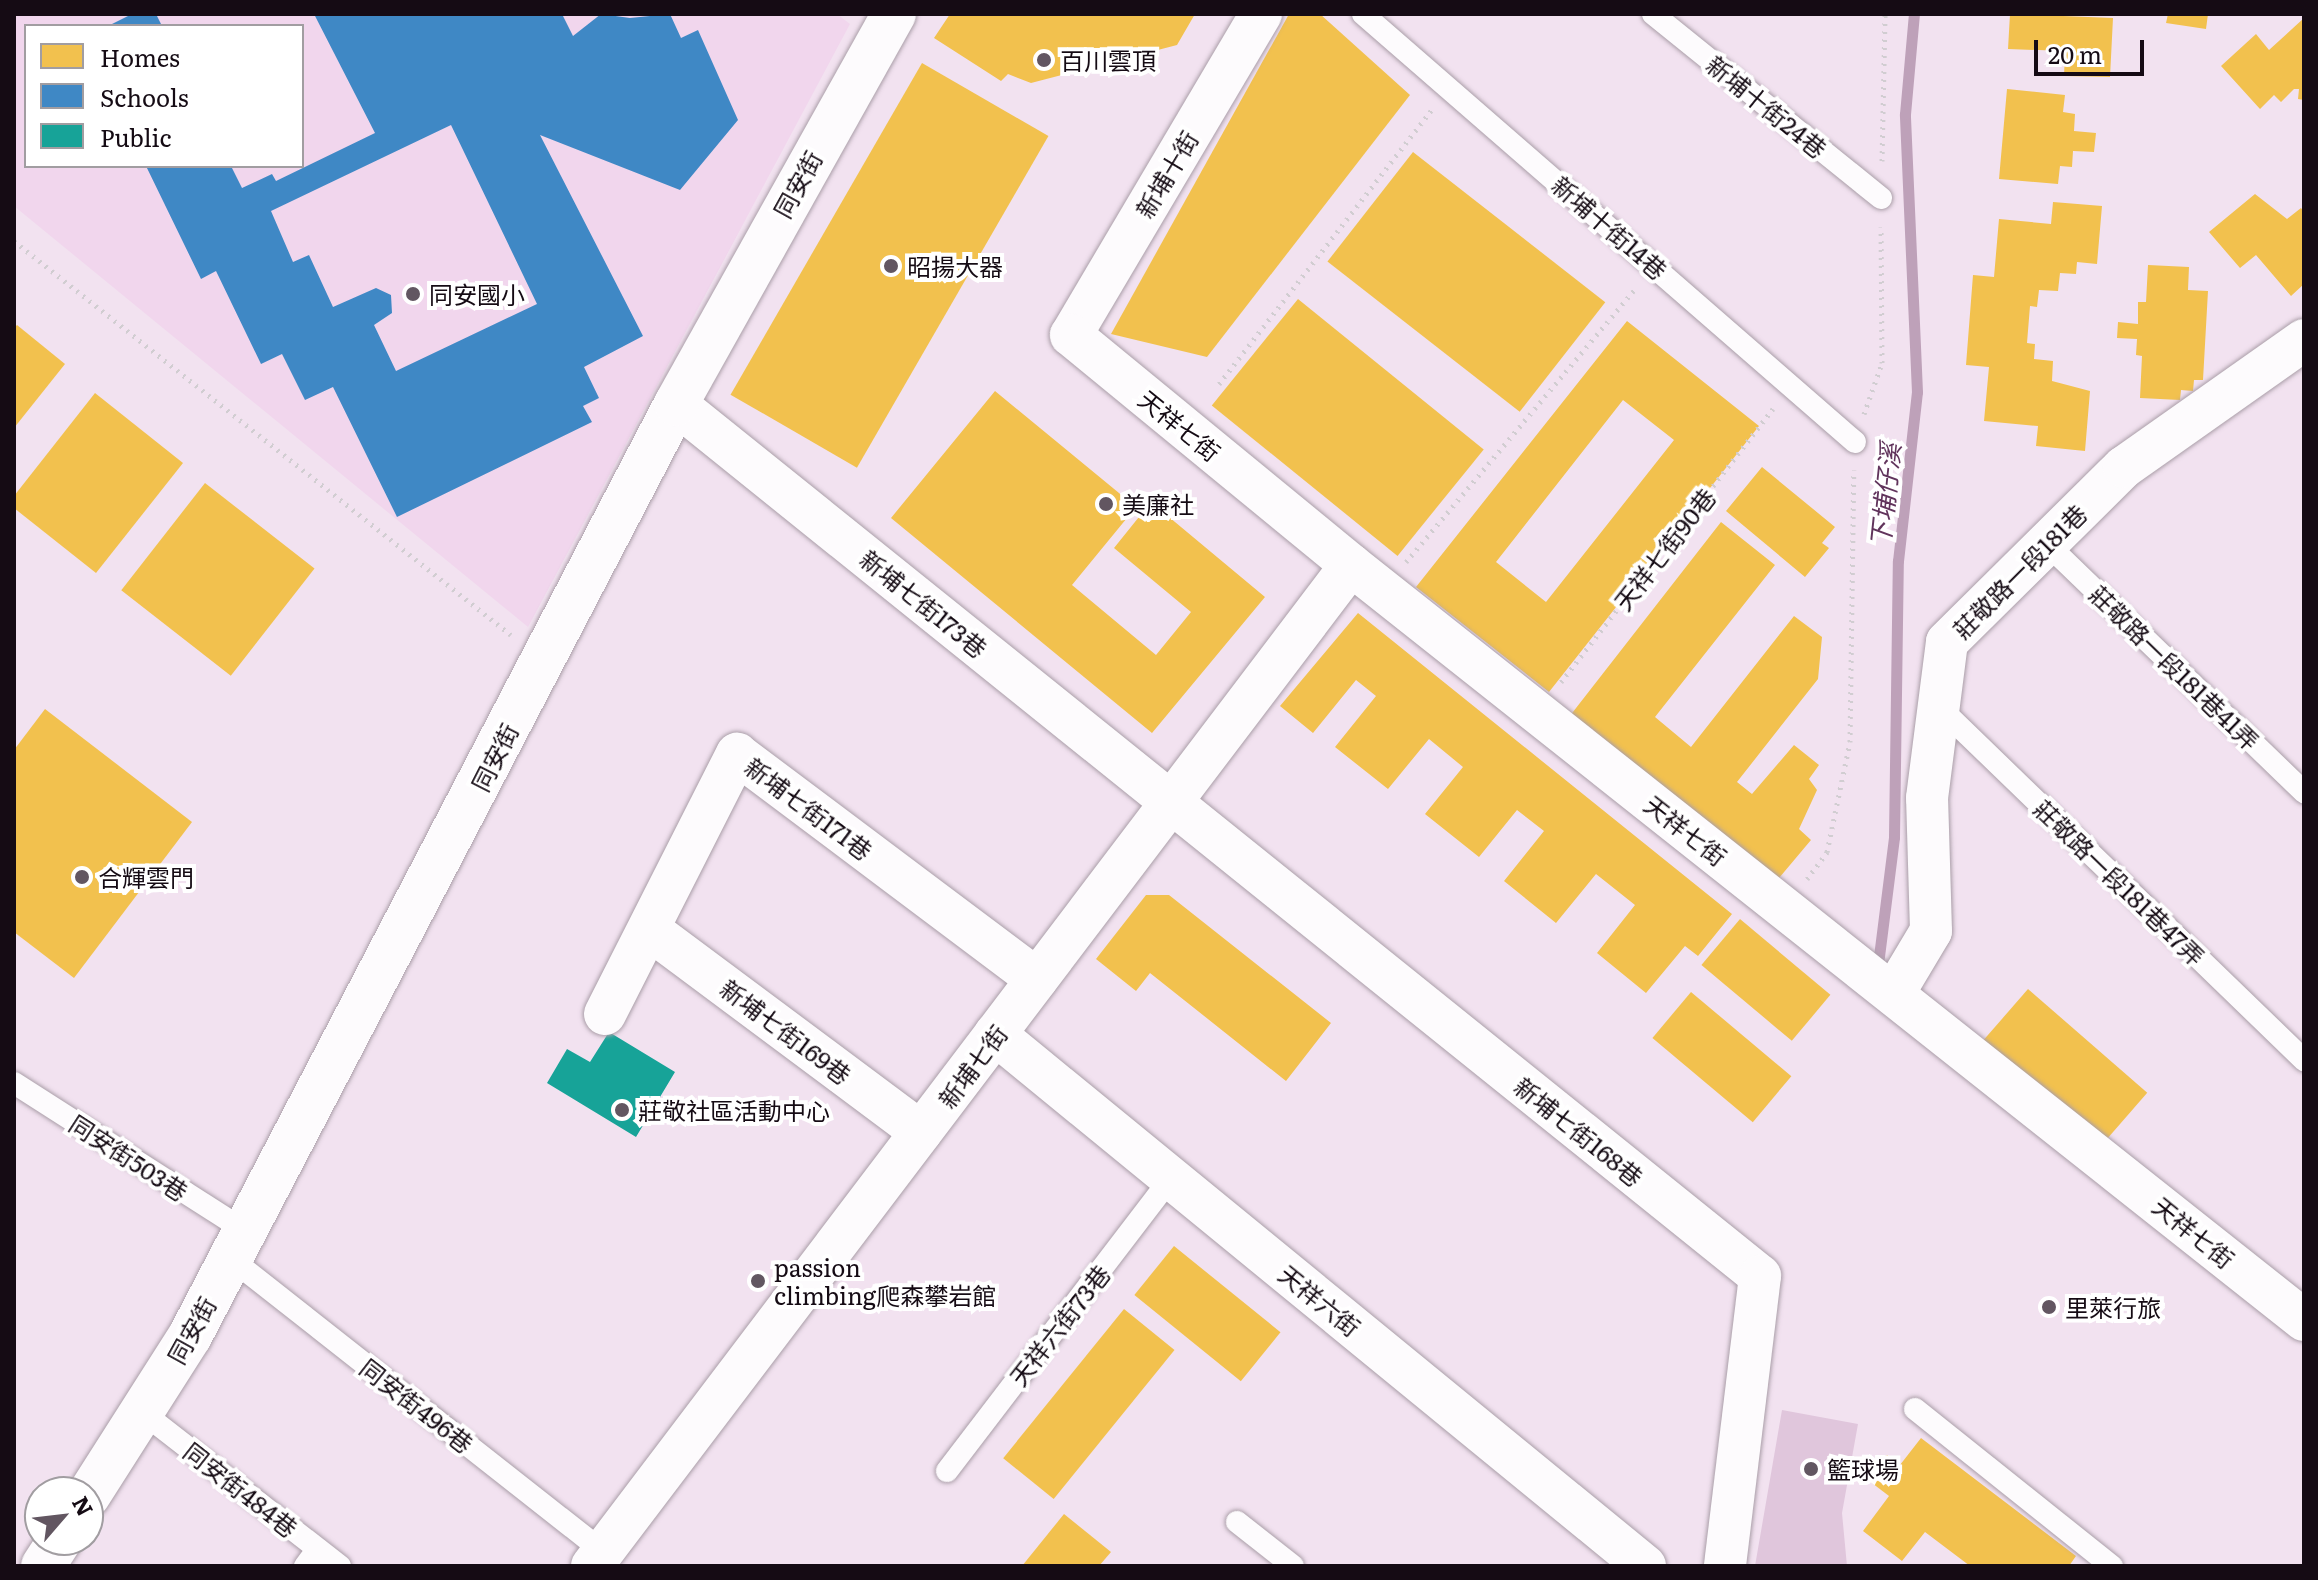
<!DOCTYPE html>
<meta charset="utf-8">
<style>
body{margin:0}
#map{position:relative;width:2318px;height:1580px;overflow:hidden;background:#f2e2f0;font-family:Literata,"Noto Sans TC",serif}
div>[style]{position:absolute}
.built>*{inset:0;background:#f1d6ed}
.green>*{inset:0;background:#e0c6dc}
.homes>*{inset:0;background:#f2c14e;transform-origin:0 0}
.schools>*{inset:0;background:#3f88c5}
.public>*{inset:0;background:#17a398}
.stream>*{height:11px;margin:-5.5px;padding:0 5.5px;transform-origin:5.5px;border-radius:5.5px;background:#bea1b9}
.path>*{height:5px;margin-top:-2.5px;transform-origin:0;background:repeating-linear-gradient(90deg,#d1cdd1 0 2px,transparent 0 8px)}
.roads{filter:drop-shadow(0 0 2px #aa9ea8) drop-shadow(0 0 2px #aa9ea8)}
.service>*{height:22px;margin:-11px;padding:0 11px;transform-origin:11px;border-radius:11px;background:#fdfbfd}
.minor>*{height:42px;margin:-21px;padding:0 21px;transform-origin:21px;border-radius:21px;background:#fdfbfd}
.tertiary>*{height:44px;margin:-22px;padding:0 22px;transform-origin:22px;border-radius:22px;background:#fdfbfd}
.dots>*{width:22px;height:22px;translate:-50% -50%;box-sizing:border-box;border:4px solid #fff;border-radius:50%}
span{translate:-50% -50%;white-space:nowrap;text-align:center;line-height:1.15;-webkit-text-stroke:8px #fff;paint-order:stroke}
.poi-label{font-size:24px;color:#150b14}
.left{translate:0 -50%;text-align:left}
.street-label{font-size:24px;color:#150b14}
.water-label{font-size:26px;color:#61345c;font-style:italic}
.frame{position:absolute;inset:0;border:16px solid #150b14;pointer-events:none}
.legend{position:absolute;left:24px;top:24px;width:280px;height:144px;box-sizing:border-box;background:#fff;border:2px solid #a19da1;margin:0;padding:10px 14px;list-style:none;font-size:24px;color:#150b14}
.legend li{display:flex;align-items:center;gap:16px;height:40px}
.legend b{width:40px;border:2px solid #a19da1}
.north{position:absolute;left:24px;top:1476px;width:80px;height:80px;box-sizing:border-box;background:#fff;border:2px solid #a19da1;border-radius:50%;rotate:62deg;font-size:22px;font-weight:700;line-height:32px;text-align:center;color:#150b14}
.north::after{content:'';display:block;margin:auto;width:28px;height:36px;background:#625661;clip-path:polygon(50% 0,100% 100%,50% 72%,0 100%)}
.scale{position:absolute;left:2034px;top:40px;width:110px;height:36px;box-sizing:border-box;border:4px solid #150b14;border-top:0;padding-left:10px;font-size:24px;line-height:28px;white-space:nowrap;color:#150b14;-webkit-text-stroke:6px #fff;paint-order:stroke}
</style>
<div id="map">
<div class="built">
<i style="clip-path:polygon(evenodd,14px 14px,837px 14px,850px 24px,528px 627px,14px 206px,14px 14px,26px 26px,302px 26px,302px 166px,26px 166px,26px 26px)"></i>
</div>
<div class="green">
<i style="clip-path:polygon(1782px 1410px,1858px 1424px,1842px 1513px,1847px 1566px,1755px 1566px)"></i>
</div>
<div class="homes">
<i style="clip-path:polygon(950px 14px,1195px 14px,1177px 45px,1031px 83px,1008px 74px,1001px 81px,934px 38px)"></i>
<i style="clip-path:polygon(1289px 14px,1320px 14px,1410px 95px,1207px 357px,1111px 334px)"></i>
<i style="clip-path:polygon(2010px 14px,2113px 18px,2110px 77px,2064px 76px,2065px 51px,2008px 49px)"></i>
<i style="clip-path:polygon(2168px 14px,2208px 14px,2206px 29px,2166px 23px)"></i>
<i style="clip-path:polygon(2304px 18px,2304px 100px,2298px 99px,2299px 89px,2294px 89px,2281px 102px,2274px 95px,2260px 109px,2221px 66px,2256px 34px,2269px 50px)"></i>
<i style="left:922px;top:63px;width:146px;height:383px;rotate:30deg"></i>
<i style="clip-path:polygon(2007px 89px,2065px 95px,2063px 112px,2075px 114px,2074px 131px,2096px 133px,2094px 152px,2073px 151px,2072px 167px,2060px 166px,2058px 184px,1999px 179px)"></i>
<i style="left:1413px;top:152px;width:244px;height:139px;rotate:38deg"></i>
<i style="clip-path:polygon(2255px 194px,2287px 219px,2301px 208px,2304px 212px,2304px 284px,2291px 296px,2256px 255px,2240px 268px,2209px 232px)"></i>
<i style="clip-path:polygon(2053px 202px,2102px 206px,2097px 264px,2077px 262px,2076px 274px,2060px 273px,2058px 291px,2039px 290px,2037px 307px,2030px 306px,2027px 343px,2035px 344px,2034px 359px,2053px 361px,2052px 381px,2090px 391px,2085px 451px,2036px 446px,2038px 426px,1984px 421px,1989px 367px,1966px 365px,1973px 275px,1994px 277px,1999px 219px,2051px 224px)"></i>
<i style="clip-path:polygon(2148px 265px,2189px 267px,2188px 290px,2208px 291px,2203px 380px,2194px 380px,2193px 391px,2181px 390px,2180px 400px,2140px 398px,2142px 356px,2136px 355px,2137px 339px,2117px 338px,2118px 322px,2138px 324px,2138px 302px,2146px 302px)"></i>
<i style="left:1298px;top:299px;width:239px;height:137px;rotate:39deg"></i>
<i style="clip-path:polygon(evenodd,1627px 321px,1759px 426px,1549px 692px,1416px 587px,1627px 321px,1623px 400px,1674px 440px,1546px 602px,1496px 562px,1623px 400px)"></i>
<i style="clip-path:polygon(17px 325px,65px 364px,14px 428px,14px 328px)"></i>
<i style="clip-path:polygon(995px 391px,1136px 507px,1072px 585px,1156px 655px,1191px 612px,1114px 548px,1151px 502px,1265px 597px,1152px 733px,891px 518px)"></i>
<i style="clip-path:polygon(95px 393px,183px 463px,96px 573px,14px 508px,14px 496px)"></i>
<i style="clip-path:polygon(1762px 467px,1835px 527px,1822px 543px,1829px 548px,1805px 577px,1726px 511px)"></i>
<i style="left:205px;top:483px;width:139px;height:136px;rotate:38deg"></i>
<i style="clip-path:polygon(1721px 522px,1775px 565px,1655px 717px,1691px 747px,1794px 616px,1822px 637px,1818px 679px,1737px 782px,1752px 794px,1794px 745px,1819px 765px,1809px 779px,1817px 790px,1799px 829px,1811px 840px,1769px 890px,1562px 726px)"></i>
<i style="clip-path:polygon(1358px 613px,1732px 914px,1698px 956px,1685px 946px,1646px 993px,1597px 953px,1635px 905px,1596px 874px,1556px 923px,1504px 881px,1544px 831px,1517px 810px,1479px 857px,1425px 814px,1463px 767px,1429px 739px,1388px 789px,1335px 747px,1376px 696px,1356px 680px,1313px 733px,1280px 706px)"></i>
<i style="clip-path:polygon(45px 709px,192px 822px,74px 978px,14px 932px,14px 750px)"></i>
<i style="clip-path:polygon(1146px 895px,1169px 895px,1331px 1023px,1286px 1081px,1150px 973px,1136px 991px,1096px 959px)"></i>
<i style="left:1740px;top:919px;width:118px;height:60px;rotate:40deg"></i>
<i style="left:2028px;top:989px;width:158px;height:72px;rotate:41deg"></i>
<i style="left:1691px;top:992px;width:131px;height:60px;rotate:40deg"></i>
<i style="left:1174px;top:1246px;width:137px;height:63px;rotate:39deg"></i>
<i style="left:1124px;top:1309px;width:65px;height:192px;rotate:39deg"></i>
<i style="clip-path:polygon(1921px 1438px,2076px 1556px,2069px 1566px,1970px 1566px,1925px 1532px,1902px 1561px,1863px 1531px,1889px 1496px,1868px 1480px,1887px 1455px,1900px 1465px)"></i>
<i style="clip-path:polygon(1064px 1514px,1111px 1552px,1099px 1566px,1022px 1566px)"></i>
</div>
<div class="schools">
<i style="clip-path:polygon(132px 14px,156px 14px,162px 26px,108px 26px)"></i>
<i style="clip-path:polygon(evenodd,314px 14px,562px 14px,573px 36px,601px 14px,630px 18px,670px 14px,681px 38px,698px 30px,738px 120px,680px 190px,540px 135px,643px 336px,584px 367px,599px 398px,583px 406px,592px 422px,397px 517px,333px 387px,305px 400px,282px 354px,261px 364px,216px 271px,201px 279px,146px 166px,231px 166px,242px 188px,272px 174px,276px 181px,375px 133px,314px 14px,451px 125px,537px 304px,396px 371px,374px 325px,392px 313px,391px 295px,376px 288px,333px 307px,309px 255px,293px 262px,271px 211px,451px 125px)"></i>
</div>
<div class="public">
<i style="clip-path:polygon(609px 1032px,675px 1072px,636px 1137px,547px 1083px,567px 1049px,590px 1062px)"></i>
</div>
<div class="stream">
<i style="left:1877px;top:972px;width:136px;rotate:-82.8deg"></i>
<i style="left:1894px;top:837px;width:276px;rotate:-89.2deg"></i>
<i style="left:1898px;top:561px;width:170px;rotate:-83.6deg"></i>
<i style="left:1917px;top:392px;width:278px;rotate:-92.5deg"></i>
<i style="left:1905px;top:114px;width:100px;rotate:-84.9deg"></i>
</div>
<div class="path">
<i style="left:1882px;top:161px;width:147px;rotate:-88.8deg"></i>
<i style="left:14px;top:241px;width:634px;rotate:38.41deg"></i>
<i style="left:1219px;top:384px;width:348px;rotate:-52.2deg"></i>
<i style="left:1864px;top:414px;width:54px;rotate:-70.6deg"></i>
<i style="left:1882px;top:363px;width:136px;rotate:-90.4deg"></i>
<i style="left:1406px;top:562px;width:358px;rotate:-50deg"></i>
<i style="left:1561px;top:682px;width:346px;rotate:-52.2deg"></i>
<i style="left:1807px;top:879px;width:34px;rotate:-53deg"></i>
<i style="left:1827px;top:852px;width:112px;rotate:-78.2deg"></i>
<i style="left:1850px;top:742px;width:272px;rotate:-89.2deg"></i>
</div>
<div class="roads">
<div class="service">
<i style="left:1363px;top:14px;width:652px;rotate:41.02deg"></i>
<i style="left:1653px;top:14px;width:293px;rotate:38.9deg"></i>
<i style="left:2046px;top:543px;width:359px;rotate:44deg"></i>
<i style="left:1937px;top:705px;width:511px;rotate:44.05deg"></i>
<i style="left:14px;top:1083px;width:274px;rotate:32.6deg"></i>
<i style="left:230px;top:1258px;width:475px;rotate:38.2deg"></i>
<i style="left:1915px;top:1409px;width:252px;rotate:38.6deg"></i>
<i style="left:142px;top:1412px;width:251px;rotate:37.9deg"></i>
<i style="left:947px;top:1471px;width:369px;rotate:-52.6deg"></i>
<i style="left:1237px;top:1522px;width:71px;rotate:38.2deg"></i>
<i style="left:305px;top:1566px;width:21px;rotate:-53deg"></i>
</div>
<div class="minor">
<i style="left:1261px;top:14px;width:373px;rotate:120.6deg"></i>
<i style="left:1071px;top:335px;width:362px;rotate:39.4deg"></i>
<i style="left:1351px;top:565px;width:1216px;rotate:38.39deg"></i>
<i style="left:676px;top:404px;width:1391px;rotate:38.81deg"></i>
<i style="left:1760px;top:1276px;width:292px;rotate:96.9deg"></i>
<i style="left:650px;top:930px;width:338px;rotate:36.7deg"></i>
<i style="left:1894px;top:993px;width:72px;rotate:-59.2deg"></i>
<i style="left:1931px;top:931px;width:133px;rotate:-91.7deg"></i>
<i style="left:1927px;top:798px;width:157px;rotate:-82.7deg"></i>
<i style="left:1947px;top:642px;width:249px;rotate:-44.7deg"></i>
<i style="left:2124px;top:467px;width:220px;rotate:-35.2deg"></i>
<i style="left:605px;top:1014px;width:292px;rotate:-63.1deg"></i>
<i style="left:737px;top:754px;width:375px;rotate:36.9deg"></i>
<i style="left:995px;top:1034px;width:840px;rotate:39.3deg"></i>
<i style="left:592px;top:1566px;width:1256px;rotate:-52.83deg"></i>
</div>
<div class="tertiary">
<i style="left:88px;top:1496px;width:190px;rotate:-57.5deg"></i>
<i style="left:190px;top:1336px;width:1051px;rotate:-62.46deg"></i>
<i style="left:676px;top:404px;width:447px;rotate:-60.8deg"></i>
<i style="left:43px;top:1566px;width:31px;rotate:-57deg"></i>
</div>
</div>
<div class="dots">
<i style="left:1044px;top:60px;background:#625661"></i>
<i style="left:891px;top:266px;background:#625661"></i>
<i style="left:413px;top:294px;background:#625661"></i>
<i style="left:1106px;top:504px;background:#625661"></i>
<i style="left:82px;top:877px;background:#625661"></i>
<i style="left:622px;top:1110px;background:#625661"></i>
<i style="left:758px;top:1281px;background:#625661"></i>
<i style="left:2049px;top:1307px;background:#625661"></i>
<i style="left:1811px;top:1469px;background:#625661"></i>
</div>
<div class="poi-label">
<span class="left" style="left:1060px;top:60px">百川雲頂</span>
<span class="left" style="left:907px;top:266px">昭揚大器</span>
<span class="left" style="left:429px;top:294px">同安國小</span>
<span class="left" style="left:1122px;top:504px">美廉社</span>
<span class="left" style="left:98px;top:877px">合輝雲門</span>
<span class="left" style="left:638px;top:1110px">莊敬社區活動中心</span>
<span class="left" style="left:774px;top:1281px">passion<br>climbing爬森攀岩館</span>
<span class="left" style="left:2065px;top:1307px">里萊行旅</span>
<span class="left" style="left:1827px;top:1469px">籃球場</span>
</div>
<div class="street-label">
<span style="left:1767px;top:106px;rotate:39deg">新埔十街24巷</span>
<span style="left:1166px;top:174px;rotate:-59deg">新埔十街</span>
<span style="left:797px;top:184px;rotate:-61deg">同安街</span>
<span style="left:1610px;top:227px;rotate:41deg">新埔十街14巷</span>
<span style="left:1180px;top:425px;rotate:39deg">天祥七街</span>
<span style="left:1664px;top:549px;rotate:-52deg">天祥七街90巷</span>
<span style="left:2019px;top:571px;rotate:-45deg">莊敬路一段181巷</span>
<span style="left:924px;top:603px;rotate:39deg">新埔七街173巷</span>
<span style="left:2175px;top:667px;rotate:44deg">莊敬路一段181巷41弄</span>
<span style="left:494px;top:757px;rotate:-63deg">同安街</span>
<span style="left:809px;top:808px;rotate:37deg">新埔七街171巷</span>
<span style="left:1686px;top:830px;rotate:38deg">天祥七街</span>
<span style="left:2120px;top:882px;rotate:44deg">莊敬路一段181巷47弄</span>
<span style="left:786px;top:1031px;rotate:37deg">新埔七街169巷</span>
<span style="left:972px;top:1066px;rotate:-53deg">新埔七街</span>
<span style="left:1579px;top:1131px;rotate:39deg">新埔七街168巷</span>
<span style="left:129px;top:1157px;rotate:33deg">同安街503巷</span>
<span style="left:2194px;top:1232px;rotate:39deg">天祥七街</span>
<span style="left:1320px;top:1300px;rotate:39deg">天祥六街</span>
<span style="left:1059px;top:1325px;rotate:-52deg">天祥六街73巷</span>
<span style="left:191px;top:1330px;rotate:-61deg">同安街</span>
<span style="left:417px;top:1405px;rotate:38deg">同安街496巷</span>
<span style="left:241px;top:1489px;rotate:38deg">同安街484巷</span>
</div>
<div class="water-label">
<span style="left:1884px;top:495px;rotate:-84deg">下埔仔溪</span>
</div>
<div class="frame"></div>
<ul class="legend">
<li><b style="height:22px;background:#f2c14e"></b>Homes</li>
<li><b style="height:22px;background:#3f88c5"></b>Schools</li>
<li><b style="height:22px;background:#17a398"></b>Public</li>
</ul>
<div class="north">N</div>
<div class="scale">20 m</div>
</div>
